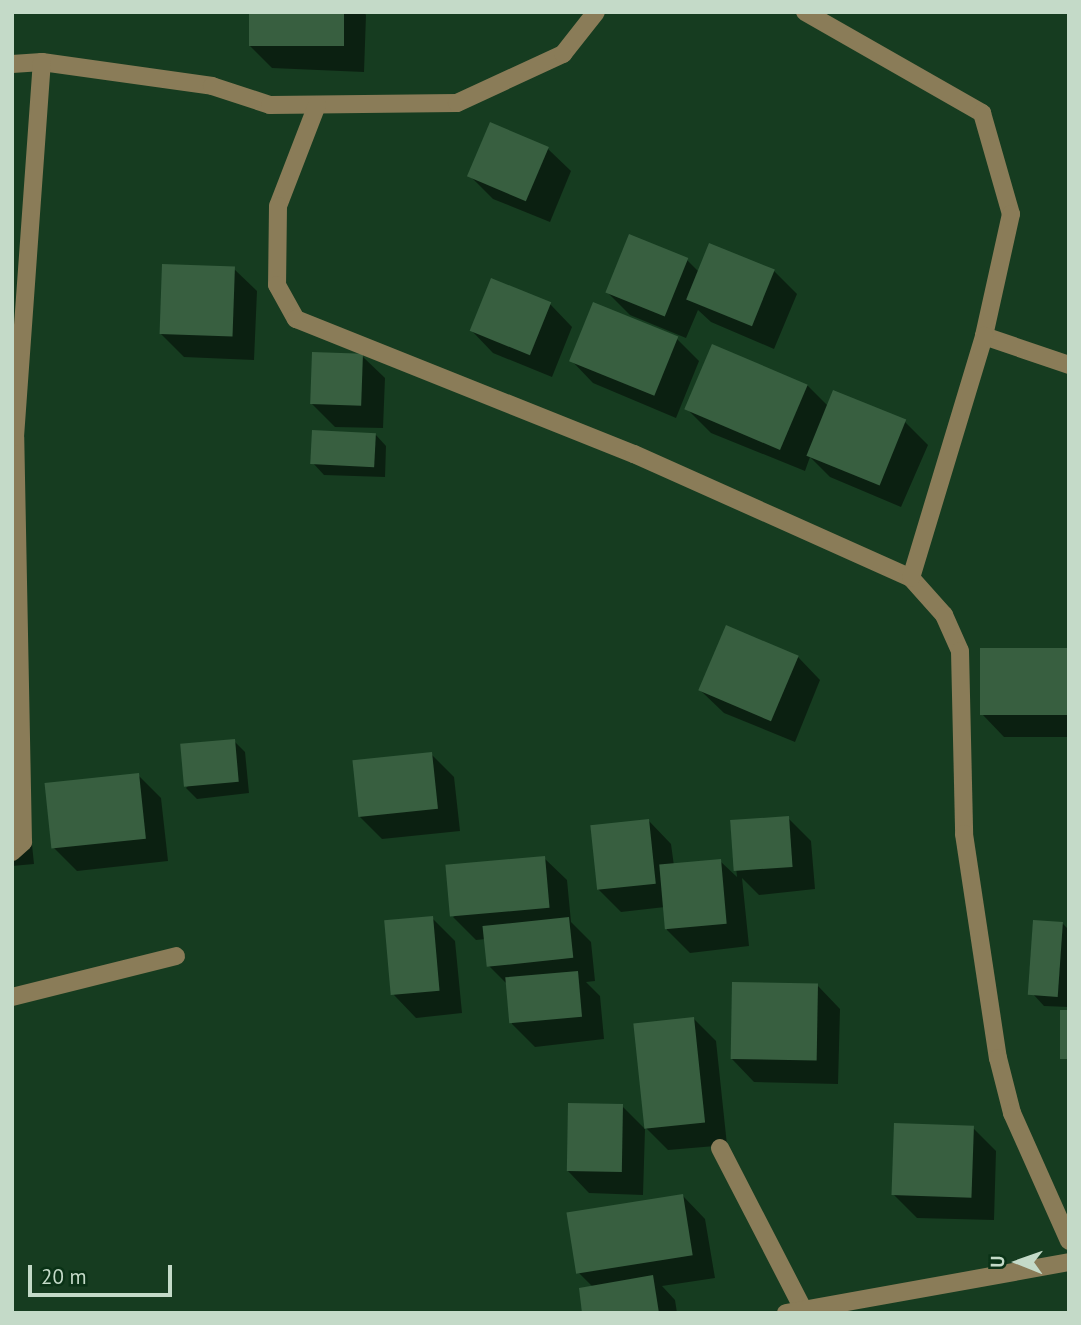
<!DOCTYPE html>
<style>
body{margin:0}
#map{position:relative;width:1081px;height:1325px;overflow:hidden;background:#163c20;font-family:"PT Sans",sans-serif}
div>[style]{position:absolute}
.shadow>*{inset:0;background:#0007}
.building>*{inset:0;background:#385f40;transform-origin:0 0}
.minor>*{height:18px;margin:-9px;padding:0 9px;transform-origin:9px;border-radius:9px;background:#8a7c58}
span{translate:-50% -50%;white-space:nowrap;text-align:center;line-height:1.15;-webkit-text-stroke:5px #0a3216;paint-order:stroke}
.frame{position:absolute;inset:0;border:14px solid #c4dac8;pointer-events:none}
.north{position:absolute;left:983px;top:1227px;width:70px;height:70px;-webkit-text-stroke:5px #0a3216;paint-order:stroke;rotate:271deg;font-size:19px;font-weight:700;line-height:28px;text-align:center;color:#c4dac8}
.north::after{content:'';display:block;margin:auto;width:24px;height:32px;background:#c4dac8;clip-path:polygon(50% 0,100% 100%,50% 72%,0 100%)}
.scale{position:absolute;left:28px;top:1265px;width:144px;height:32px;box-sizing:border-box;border:4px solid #c4dac8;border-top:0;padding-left:9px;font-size:21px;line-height:24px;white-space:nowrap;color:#c4dac8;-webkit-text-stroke:5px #0a3216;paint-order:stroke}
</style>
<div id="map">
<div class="shadow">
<i style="clip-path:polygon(251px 12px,364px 12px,366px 15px,364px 72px,272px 68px,249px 45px)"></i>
<i style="clip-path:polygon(548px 149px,571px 171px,550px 222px,493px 199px,470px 176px)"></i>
<i style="clip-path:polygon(687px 260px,699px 272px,774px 271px,797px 294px,774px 349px,711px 322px,698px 310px,686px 338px,630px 315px,607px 292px)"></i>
<i style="clip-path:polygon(234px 269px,257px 291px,254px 360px,184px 357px,161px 334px)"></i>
<i style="clip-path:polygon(550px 304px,572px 327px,552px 377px,493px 353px,471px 330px)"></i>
<i style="clip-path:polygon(677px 339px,699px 361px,676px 418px,593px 383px,571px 360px)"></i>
<i style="clip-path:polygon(362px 356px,385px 378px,383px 428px,335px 427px,312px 404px)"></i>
<i style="clip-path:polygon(807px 385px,828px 406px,905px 422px,928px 445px,901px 507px,830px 477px,810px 457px,805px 471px,711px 433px,688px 410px)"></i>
<i style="clip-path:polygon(375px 434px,386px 446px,385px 477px,324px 475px,313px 463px)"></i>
<i style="clip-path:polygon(1069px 650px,1069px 737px,1004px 737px,982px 714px)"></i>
<i style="clip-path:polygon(798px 657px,820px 680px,795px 742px,724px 713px,701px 691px)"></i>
<i style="clip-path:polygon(234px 741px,245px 752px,249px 793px,197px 799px,186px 788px)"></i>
<i style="clip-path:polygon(431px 754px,454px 777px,460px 831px,382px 839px,359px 816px)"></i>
<i style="clip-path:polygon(138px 775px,161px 798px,168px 861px,77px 871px,54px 848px)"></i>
<i style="clip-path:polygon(12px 781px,27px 796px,34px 864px,12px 866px)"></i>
<i style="clip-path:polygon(788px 818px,811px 841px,815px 889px,759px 895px,742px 878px,749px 946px,690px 953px,667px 930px,665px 907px,621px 912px,598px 889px,649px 821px,671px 844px,674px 866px,720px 861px,737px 877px,732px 824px)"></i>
<i style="clip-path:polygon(544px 858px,567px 880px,571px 922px,591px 942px,595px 981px,586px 982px,600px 996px,604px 1039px,535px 1047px,512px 1024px,508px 985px,489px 966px,486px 939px,476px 940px,453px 917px)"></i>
<i style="clip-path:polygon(432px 918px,455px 941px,462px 1013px,416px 1018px,394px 995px)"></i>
<i style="clip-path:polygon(1062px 923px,1069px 930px,1069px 1007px,1044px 1006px,1033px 994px)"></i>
<i style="clip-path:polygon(818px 986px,840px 1009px,838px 1084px,754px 1082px,732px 1059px)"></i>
<i style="clip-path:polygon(694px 1019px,716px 1041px,727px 1145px,668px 1150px,646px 1128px)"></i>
<i style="clip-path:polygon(622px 1106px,645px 1129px,643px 1195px,589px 1193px,567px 1170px)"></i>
<i style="clip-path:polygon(973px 1128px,996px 1151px,994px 1220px,917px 1218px,894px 1195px)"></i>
<i style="clip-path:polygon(683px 1196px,705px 1219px,715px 1278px,662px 1286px,675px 1300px,677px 1313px,584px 1313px,593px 1287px,579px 1273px)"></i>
</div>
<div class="building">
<i style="left:249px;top:12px;width:95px;height:34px"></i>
<i style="left:490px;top:122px;width:64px;height:59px;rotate:23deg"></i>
<i style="left:629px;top:234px;width:64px;height:63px;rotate:22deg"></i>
<i style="left:709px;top:243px;width:71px;height:61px;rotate:22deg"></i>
<i style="left:162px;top:264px;width:73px;height:70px;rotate:2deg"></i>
<i style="left:491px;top:278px;width:65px;height:57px;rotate:22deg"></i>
<i style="left:593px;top:302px;width:92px;height:64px;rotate:22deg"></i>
<i style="left:712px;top:344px;width:104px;height:71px;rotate:23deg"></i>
<i style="left:312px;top:352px;width:51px;height:52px;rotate:2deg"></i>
<i style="left:833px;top:390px;width:79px;height:71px;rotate:22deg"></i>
<i style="left:312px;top:430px;width:64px;height:34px;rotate:3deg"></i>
<i style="left:726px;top:625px;width:79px;height:71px;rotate:23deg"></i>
<i style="left:980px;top:648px;width:89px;height:67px"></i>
<i style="left:235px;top:739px;width:43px;height:55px;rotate:85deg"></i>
<i style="left:432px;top:752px;width:57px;height:80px;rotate:84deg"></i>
<i style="left:139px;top:773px;width:66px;height:95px;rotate:84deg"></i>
<i style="left:789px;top:816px;width:51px;height:59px;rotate:86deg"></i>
<i style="left:649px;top:819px;width:65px;height:59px;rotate:84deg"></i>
<i style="left:545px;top:856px;width:52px;height:100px;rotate:85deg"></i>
<i style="left:721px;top:859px;width:65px;height:62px;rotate:85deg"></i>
<i style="left:433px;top:916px;width:75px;height:49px;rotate:85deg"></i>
<i style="left:569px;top:917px;width:41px;height:87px;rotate:84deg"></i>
<i style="left:1033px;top:920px;width:30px;height:75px;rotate:4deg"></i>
<i style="left:578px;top:971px;width:46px;height:73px;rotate:85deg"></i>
<i style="left:732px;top:982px;width:86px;height:77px;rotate:1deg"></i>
<i style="left:1060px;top:1010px;width:9px;height:49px"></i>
<i style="left:694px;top:1017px;width:106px;height:61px;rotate:84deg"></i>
<i style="left:568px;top:1103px;width:55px;height:68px;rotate:1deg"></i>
<i style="left:894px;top:1123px;width:80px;height:72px;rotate:2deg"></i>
<i style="left:683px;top:1194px;width:62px;height:118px;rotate:81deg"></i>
<i style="clip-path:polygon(653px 1275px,659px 1313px,582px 1313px,579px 1288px)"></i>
</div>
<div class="minor">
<i style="left:805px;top:12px;width:204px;rotate:29.7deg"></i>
<i style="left:982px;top:113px;width:105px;rotate:74deg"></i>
<i style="left:1011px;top:214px;width:125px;rotate:102.5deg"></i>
<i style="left:984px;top:336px;width:90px;rotate:18.8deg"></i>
<i style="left:12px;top:64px;width:30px;rotate:-4deg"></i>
<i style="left:42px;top:62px;width:172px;rotate:8deg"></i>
<i style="left:212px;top:86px;width:61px;rotate:18.1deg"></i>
<i style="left:270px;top:105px;width:187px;rotate:-0.6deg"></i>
<i style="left:457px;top:103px;width:117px;rotate:-24.8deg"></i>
<i style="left:563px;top:54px;width:53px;rotate:-51.8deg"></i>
<i style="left:317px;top:105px;width:108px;rotate:111.1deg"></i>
<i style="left:278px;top:206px;width:79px;rotate:90.7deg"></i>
<i style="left:277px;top:285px;width:39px;rotate:61deg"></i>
<i style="left:296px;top:319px;width:364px;rotate:21.8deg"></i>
<i style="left:634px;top:454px;width:303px;rotate:24.1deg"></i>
<i style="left:911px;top:578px;width:50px;rotate:48.3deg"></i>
<i style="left:944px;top:615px;width:39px;rotate:66deg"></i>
<i style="left:960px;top:651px;width:183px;rotate:88.7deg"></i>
<i style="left:964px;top:834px;width:227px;rotate:81.4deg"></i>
<i style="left:998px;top:1058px;width:57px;rotate:75.7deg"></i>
<i style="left:1012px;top:1113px;width:140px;rotate:66deg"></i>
<i style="left:911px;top:578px;width:253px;rotate:-73.2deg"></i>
<i style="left:12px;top:852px;width:15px;rotate:-42deg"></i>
<i style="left:23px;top:842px;width:405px;rotate:-91.1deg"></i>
<i style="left:15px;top:437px;width:376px;rotate:-85.9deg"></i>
<i style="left:12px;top:997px;width:169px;rotate:-14deg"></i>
<i style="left:720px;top:1148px;width:186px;rotate:62.7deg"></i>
<i style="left:786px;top:1313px;width:288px;rotate:-10.2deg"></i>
</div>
<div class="frame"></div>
<div class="north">U</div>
<div class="scale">20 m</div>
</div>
